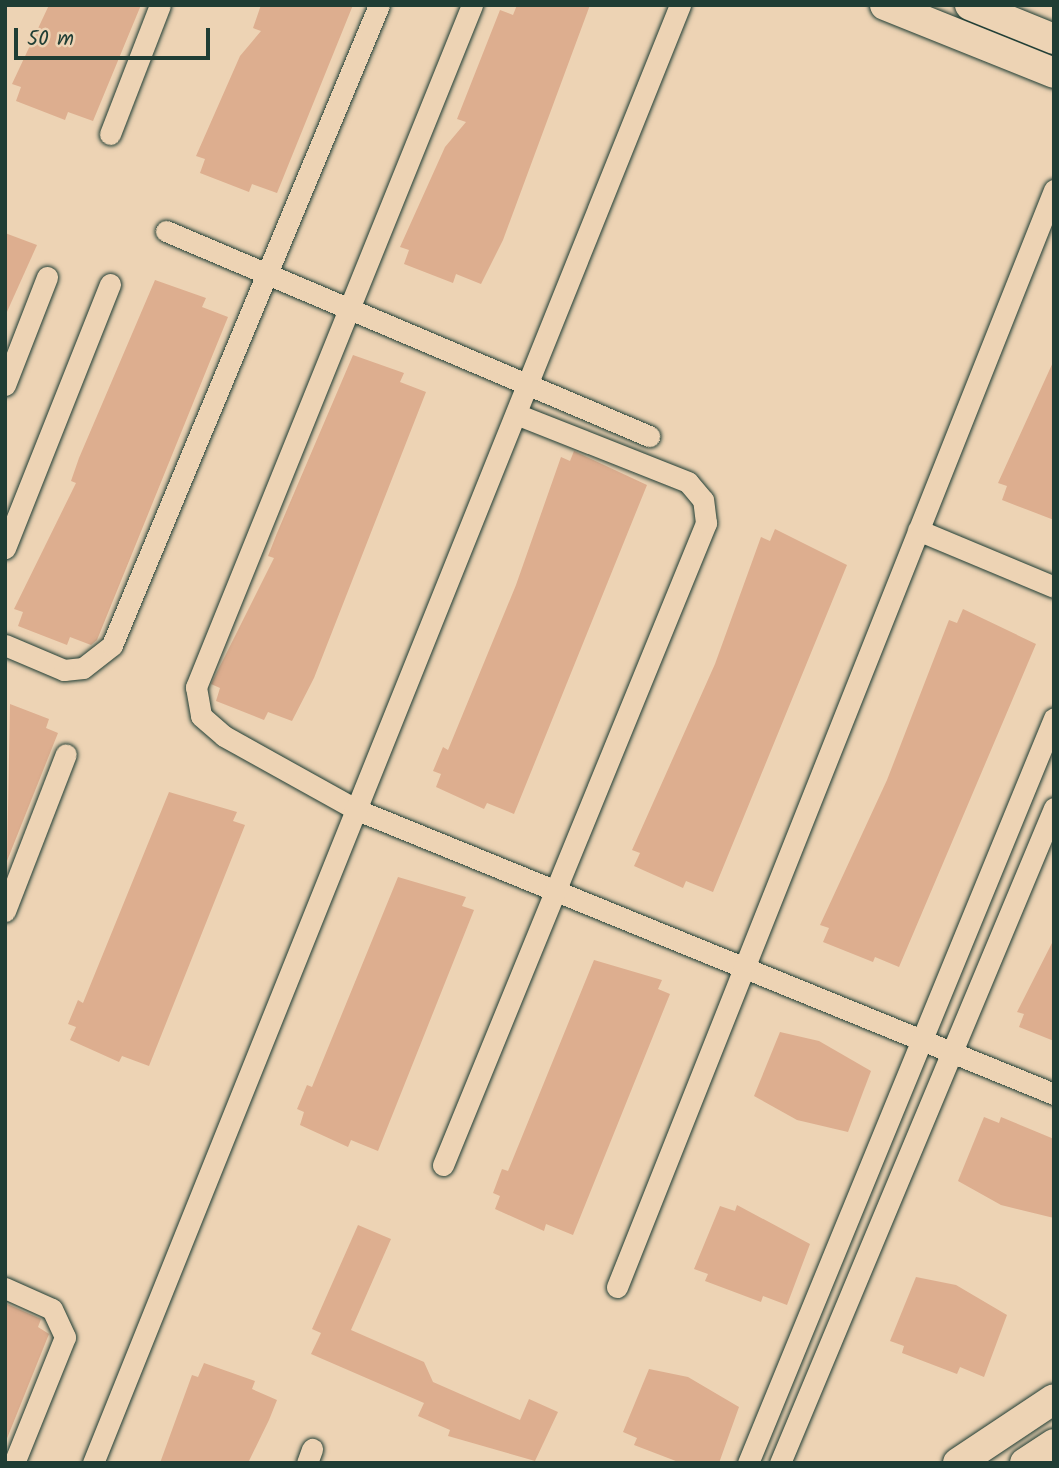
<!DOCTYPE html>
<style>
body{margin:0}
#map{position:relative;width:1059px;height:1468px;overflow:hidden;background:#edd3b4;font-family:Kalam,sans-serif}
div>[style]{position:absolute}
.building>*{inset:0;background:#ddae8f}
.roads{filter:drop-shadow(0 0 2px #1f3d34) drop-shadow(0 0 2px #1f3d34)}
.street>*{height:21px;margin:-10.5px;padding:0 10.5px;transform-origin:10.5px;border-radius:10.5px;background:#edd3b4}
.secondary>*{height:30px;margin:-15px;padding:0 15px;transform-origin:15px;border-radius:15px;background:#edd3b4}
span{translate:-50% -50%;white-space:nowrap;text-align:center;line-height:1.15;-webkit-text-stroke:6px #edd3b4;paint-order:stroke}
.frame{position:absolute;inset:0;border:7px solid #1f3d34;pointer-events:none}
.scale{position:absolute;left:14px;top:28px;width:196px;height:32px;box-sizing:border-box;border:4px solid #1f3d34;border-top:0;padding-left:9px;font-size:21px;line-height:24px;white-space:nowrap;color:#1f3d34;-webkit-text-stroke:5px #edd3b4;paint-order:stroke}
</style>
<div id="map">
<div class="building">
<i style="clip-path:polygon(49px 5px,141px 5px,93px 121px,68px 112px,65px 120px,16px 101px,21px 87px,12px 84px)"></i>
<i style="clip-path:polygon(261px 5px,353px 5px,277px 193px,252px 184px,249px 192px,200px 173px,205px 159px,196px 156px,240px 56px,261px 31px,253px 28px)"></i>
<i style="clip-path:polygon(517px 5px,590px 5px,503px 240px,481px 284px,456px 274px,453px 283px,404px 264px,409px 250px,400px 247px,445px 147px,466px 122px,457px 119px,500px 10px,513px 15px)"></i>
<i style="clip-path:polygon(5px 233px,37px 245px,6px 314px,5px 313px)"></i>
<i style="clip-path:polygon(155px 280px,206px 298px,202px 307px,228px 317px,97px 640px,91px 645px,70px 637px,67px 645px,18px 626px,23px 612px,14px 609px,76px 483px,71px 481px,79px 458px)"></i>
<i style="clip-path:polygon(353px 355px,404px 373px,400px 382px,426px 392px,314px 678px,292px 721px,268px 712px,264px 720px,216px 701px,220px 688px,211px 684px,274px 558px,268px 556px,277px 533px)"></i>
<i style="clip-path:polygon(1054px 360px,1054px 520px,1002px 500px,1007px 486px,998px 483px)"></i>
<i style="clip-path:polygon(574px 451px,647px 485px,514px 814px,487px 803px,484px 809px,436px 787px,441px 774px,433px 771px,443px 747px,448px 750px,516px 585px,561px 457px,570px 461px)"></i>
<i style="clip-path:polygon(775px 529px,847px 565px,713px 892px,686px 881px,683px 888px,634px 866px,640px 853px,632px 850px,715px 664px,761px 537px,770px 541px)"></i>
<i style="clip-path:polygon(963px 609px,1036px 644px,899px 967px,875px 957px,873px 962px,823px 942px,829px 928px,820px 925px,887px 780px,949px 620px,957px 623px)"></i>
<i style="clip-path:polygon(10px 704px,49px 719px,46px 728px,58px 733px,7px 861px)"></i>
<i style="clip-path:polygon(169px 792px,237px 812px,233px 821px,245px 825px,149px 1066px,122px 1056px,119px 1062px,70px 1040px,76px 1027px,68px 1024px,78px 1000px,83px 1003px)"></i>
<i style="clip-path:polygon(398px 877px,466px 897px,462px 906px,474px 910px,378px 1151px,351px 1140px,348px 1147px,300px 1125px,304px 1112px,297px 1109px,307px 1085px,312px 1087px)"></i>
<i style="clip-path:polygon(1054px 939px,1054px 1041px,1019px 1027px,1024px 1014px,1017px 1012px)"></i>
<i style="clip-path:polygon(594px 960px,662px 980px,658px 989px,670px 994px,573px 1235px,546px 1224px,544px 1231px,495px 1209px,500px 1196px,493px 1193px,502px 1169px,508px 1171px)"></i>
<i style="clip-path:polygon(780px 1032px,819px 1041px,871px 1071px,848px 1132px,797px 1120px,754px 1096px)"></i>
<i style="clip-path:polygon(984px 1117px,999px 1123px,1001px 1117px,1054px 1139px,1054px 1218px,1001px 1205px,958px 1181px)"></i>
<i style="clip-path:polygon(737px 1205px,810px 1244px,787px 1305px,763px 1296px,761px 1302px,705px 1281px,708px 1274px,694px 1269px,720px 1206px,735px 1211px)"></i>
<i style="clip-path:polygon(358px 1225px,391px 1239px,351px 1330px,424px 1362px,433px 1382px,520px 1420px,529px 1399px,558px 1412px,535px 1461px,448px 1436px,450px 1430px,418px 1416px,424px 1403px,311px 1354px,321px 1333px,312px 1329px)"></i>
<i style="clip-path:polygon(916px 1277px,956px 1285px,1007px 1315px,984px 1377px,960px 1367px,957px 1374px,902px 1353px,904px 1346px,890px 1341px)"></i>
<i style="clip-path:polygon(5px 1303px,41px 1319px,38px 1327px,49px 1334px,6px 1441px)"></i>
<i style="clip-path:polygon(204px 1363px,255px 1381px,252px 1389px,277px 1400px,269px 1420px,248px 1463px,160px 1463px,192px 1375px,198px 1377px)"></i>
<i style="clip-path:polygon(649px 1369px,688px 1377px,739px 1407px,719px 1463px,681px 1463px,634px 1445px,637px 1438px,623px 1432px)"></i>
</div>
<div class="roads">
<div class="street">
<i style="left:472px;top:5px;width:736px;rotate:112.03deg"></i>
<i style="left:196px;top:687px;width:29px;rotate:80deg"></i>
<i style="left:201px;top:716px;width:30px;rotate:41deg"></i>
<i style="left:224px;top:736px;width:150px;rotate:29.1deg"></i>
<i style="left:355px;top:809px;width:755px;rotate:22.18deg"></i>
<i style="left:110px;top:134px;width:138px;rotate:-68.8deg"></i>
<i style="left:166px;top:231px;width:525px;rotate:23deg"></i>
<i style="left:5px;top:385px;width:116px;rotate:-68.7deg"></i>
<i style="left:918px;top:530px;width:147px;rotate:22.7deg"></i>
<i style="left:5px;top:548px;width:284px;rotate:-68.3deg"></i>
<i style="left:5px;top:645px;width:64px;rotate:23deg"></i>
<i style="left:64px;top:670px;width:19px;rotate:-6deg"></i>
<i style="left:83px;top:668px;width:37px;rotate:-38deg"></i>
<i style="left:112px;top:645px;width:693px;rotate:-67.35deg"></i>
<i style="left:5px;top:911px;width:168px;rotate:-68.8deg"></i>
<i style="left:443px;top:1165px;width:694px;rotate:-67.72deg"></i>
<i style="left:706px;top:523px;width:23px;rotate:-97deg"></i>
<i style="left:703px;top:500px;width:23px;rotate:-130deg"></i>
<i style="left:688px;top:482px;width:185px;rotate:-158.4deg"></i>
<i style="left:617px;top:1287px;width:1181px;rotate:-68.28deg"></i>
<i style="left:5px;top:1288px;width:51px;rotate:24.1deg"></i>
<i style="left:52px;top:1309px;width:31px;rotate:65deg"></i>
<i style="left:65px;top:1337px;width:136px;rotate:112deg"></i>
<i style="left:93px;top:1463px;width:1572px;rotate:-68.07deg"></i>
<i style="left:307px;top:1463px;width:15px;rotate:-70deg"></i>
<i style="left:748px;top:1463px;width:805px;rotate:-67.67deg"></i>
<i style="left:780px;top:1463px;width:710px;rotate:-67.3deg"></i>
</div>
<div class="secondary">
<i style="left:885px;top:5px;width:182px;rotate:21.9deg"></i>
<i style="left:970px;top:5px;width:91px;rotate:22deg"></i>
<i style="left:958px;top:1463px;width:115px;rotate:-33.7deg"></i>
<i style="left:1025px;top:1463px;width:35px;rotate:-33deg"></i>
</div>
</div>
<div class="frame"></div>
<div class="scale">50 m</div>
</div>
